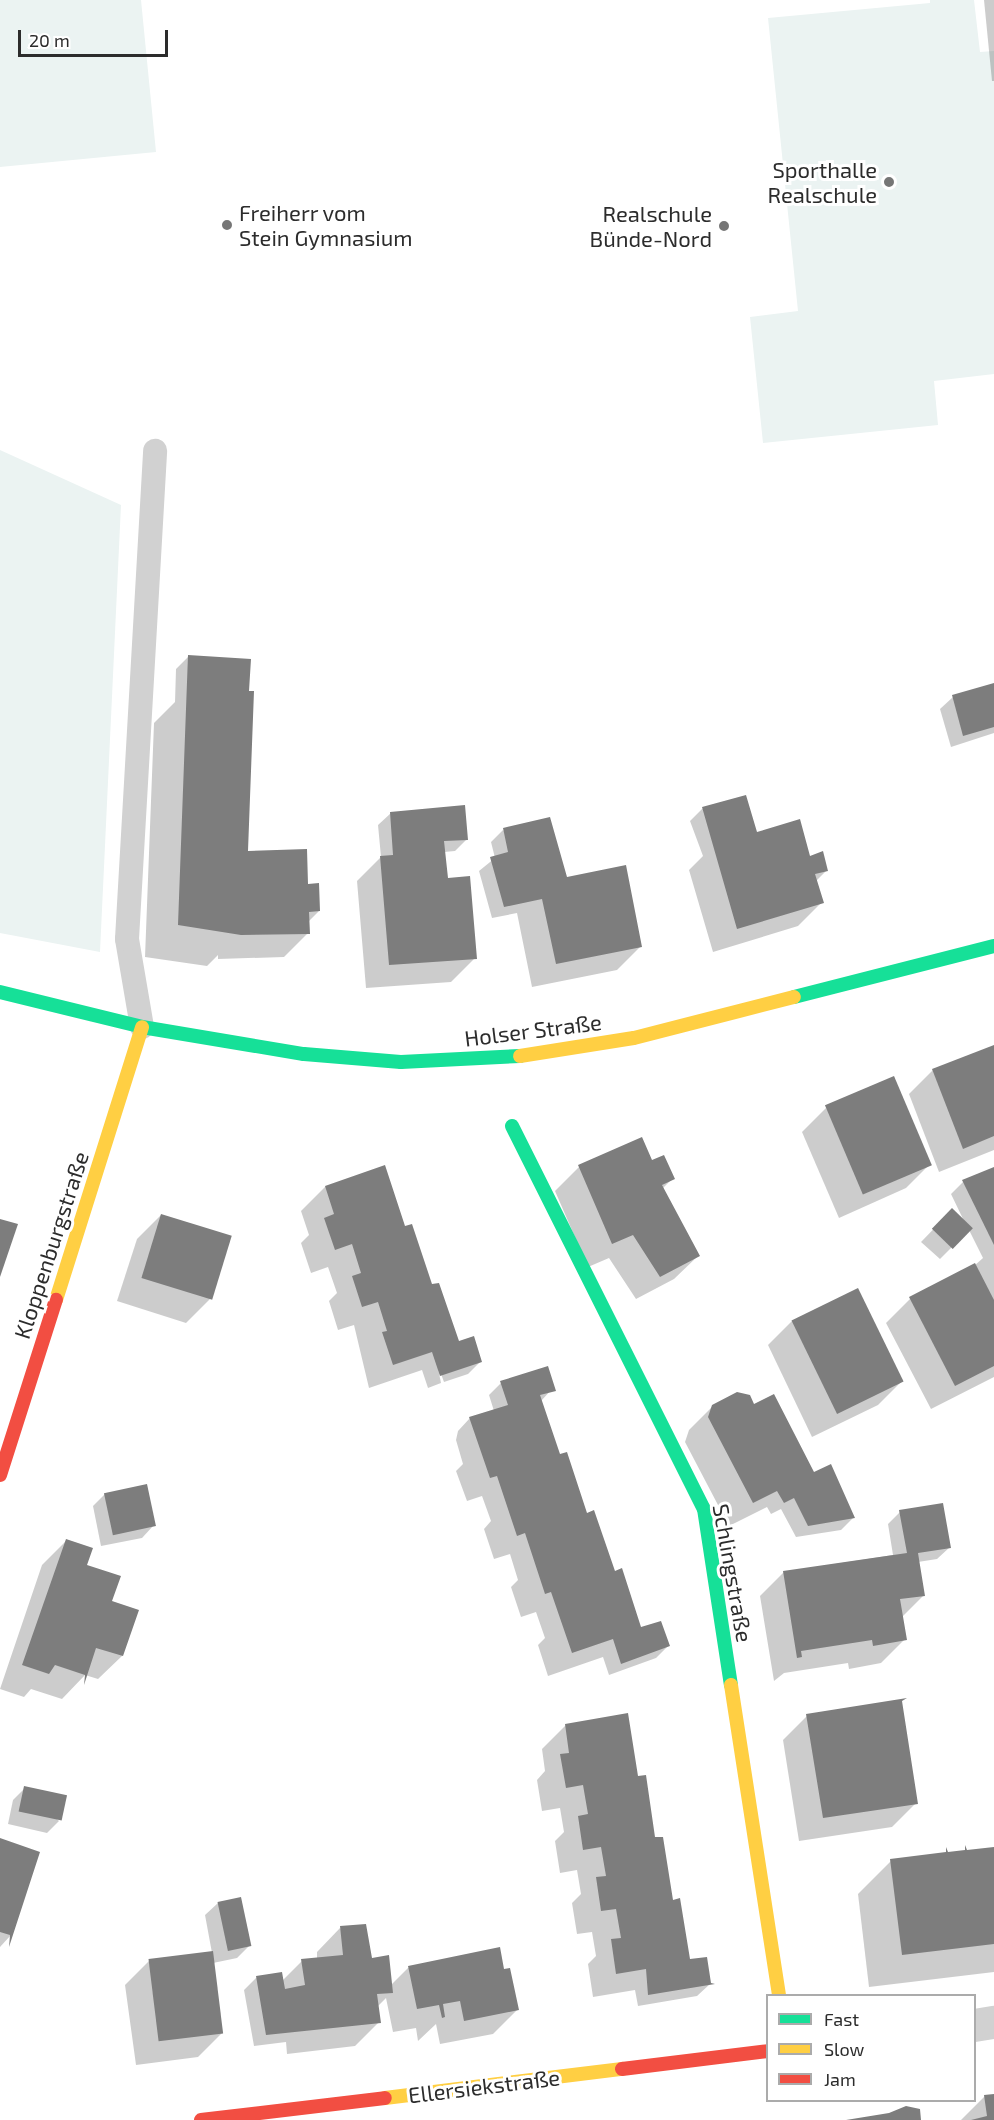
<!DOCTYPE html>
<meta charset="utf-8">
<style>
body{margin:0}
#map{position:relative;width:994px;height:2120px;overflow:hidden;background:#fff;font-family:"Exo 2",sans-serif}
div>[style]{position:absolute}
.green>*{inset:0;background:#ebf3f2}
.shadow>*{inset:0;background:#0003}
.building>*{inset:0;background:#7d7d7d;transform-origin:0 0}
.lane>*{height:24px;margin:-12px;padding:0 12px;transform-origin:12px;border-radius:12px;background:#d1d1d1}
.street>*{height:33px;margin:-16.5px;padding:0 16.5px;transform-origin:16.5px;border-radius:16.5px;background:#d1d1d1}
.fast>*{height:14px;margin:-7px;padding:0 7px;transform-origin:7px;border-radius:7px;background:#16e098}
.slow>*{height:14px;margin:-7px;padding:0 7px;transform-origin:7px;border-radius:7px;background:#ffcf43}
.jam>*{height:14px;margin:-7px;padding:0 7px;transform-origin:7px;border-radius:7px;background:#f24e42}
.dots>*{width:16px;height:16px;translate:-50% -50%;box-sizing:border-box;border:3px solid #fff;border-radius:50%}
span{translate:-50% -50%;white-space:nowrap;text-align:center;line-height:1.15;-webkit-text-stroke:6px #fff;paint-order:stroke}
.poi-label{font-size:22px;color:#2c2c2c}
.right{translate:-100% -50%;text-align:right}
.left{translate:0 -50%;text-align:left}
.street-label{font-size:22px;color:#2c2c2c}
.legend{position:absolute;left:766px;top:1994px;width:210px;height:108px;box-sizing:border-box;background:#fff;border:2px solid #ababab;margin:0;padding:8px 10px;list-style:none;font-size:18px;color:#2c2c2c}
.legend li{display:flex;align-items:center;gap:12px;height:30px}
.legend b{width:30px;border:2px solid #ababab}
.scale{position:absolute;left:18px;top:30px;width:150px;height:27px;box-sizing:border-box;border:3px solid #2c2c2c;border-top:0;padding-left:8px;font-size:18px;line-height:21px;white-space:nowrap;color:#2c2c2c;-webkit-text-stroke:4px #fff;paint-order:stroke}
</style>
<div id="map">
<div class="green">
<i style="clip-path:polygon(0 0,141px 0,156px 152px,0 167px)"></i>
<i style="clip-path:polygon(930px 0,974px 0,980px 52px,994px 51px,994px 374px,934px 381px,938px 425px,763px 443px,750px 317px,798px 311px,768px 18px,930px 3px)"></i>
<i style="clip-path:polygon(0 450px,121px 505px,100px 952px,0 933px)"></i>
</div>
<div class="shadow">
<i style="clip-path:polygon(984px 0,994px 0,994px 81px,992px 81px)"></i>
<i style="clip-path:polygon(188px 657px,247px 853px,307px 885px,319px 911px,308px 922px,308px 933px,284px 957px,218px 959px,218px 955px,207px 966px,145px 957px,154px 723px,175px 702px,176px 669px)"></i>
<i style="clip-path:polygon(994px 688px,994px 733px,951px 747px,940px 709px,953px 697px)"></i>
<i style="clip-path:polygon(745px 797px,756px 834px,809px 857px,827px 870px,816px 881px,822px 902px,798px 926px,713px 952px,689px 870px,703px 856px,690px 821px,702px 809px)"></i>
<i style="clip-path:polygon(391px 813px,467px 839px,455px 851px,444px 852px,446px 879px,475px 958px,451px 982px,366px 988px,357px 881px,381px 857px,378px 825px)"></i>
<i style="clip-path:polygon(503px 830px,641px 946px,617px 970px,532px 987px,517px 913px,492px 918px,479px 871px,495px 858px,491px 842px)"></i>
<i style="clip-path:polygon(994px 1047px,994px 1150px,939px 1172px,909px 1094px,933px 1070px)"></i>
<i style="clip-path:polygon(826px 1108px,930px 1164px,906px 1188px,839px 1218px,802px 1132px)"></i>
<i style="clip-path:polygon(641px 1139px,651px 1162px,673px 1178px,663px 1188px,698px 1256px,674px 1279px,636px 1299px,609px 1258px,588px 1267px,555px 1191px,579px 1167px)"></i>
<i style="clip-path:polygon(384px 1167px,404px 1228px,458px 1343px,480px 1362px,468px 1374px,444px 1382px,437px 1363px,441px 1383px,428px 1388px,422px 1370px,369px 1388px,354px 1325px,338px 1330px,329px 1301px,337px 1293px,328px 1267px,311px 1273px,301px 1243px,309px 1235px,301px 1211px,325px 1187px)"></i>
<i style="clip-path:polygon(994px 1169px,994px 1377px,931px 1409px,886px 1323px,910px 1299px,974px 1266px,983px 1258px,969px 1230px,940px 1259px,921px 1242px,952px 1210px,964px 1221px,951px 1194px,963px 1182px)"></i>
<i style="clip-path:polygon(161px 1215px,210px 1299px,186px 1323px,117px 1301px,137px 1239px)"></i>
<i style="clip-path:polygon(792px 1321px,902px 1381px,878px 1405px,812px 1437px,768px 1345px)"></i>
<i style="clip-path:polygon(501px 1383px,553px 1388px,541px 1401px,559px 1456px,641px 1631px,668px 1646px,656px 1658px,609px 1675px,603px 1657px,548px 1676px,538px 1645px,545px 1638px,536px 1612px,521px 1617px,511px 1587px,518px 1580px,510px 1554px,494px 1559px,484px 1529px,491px 1521px,482px 1496px,467px 1501px,456px 1471px,463px 1464px,456px 1440px,458px 1431px,470px 1418px,494px 1411px,489px 1395px)"></i>
<i style="clip-path:polygon(713px 1406px,754px 1406px,853px 1518px,841px 1530px,796px 1537px,781px 1509px,771px 1514px,767px 1507px,729px 1526px,685px 1442px,689px 1430px)"></i>
<i style="clip-path:polygon(105px 1494px,154px 1525px,142px 1538px,101px 1546px,93px 1506px)"></i>
<i style="clip-path:polygon(900px 1512px,950px 1547px,937px 1559px,918px 1562px,924px 1595px,902px 1617px,905px 1639px,881px 1663px,849px 1669px,848px 1663px,784px 1673px,774px 1681px,760px 1596px,784px 1572px,893px 1555px,888px 1524px)"></i>
<i style="clip-path:polygon(66px 1541px,110px 1602px,122px 1656px,98px 1679px,85px 1675px,62px 1699px,31px 1689px,24px 1697px,0 1689px,42px 1565px)"></i>
<i style="clip-path:polygon(807px 1716px,916px 1803px,892px 1827px,799px 1841px,783px 1740px)"></i>
<i style="clip-path:polygon(566px 1725px,637px 1778px,689px 1962px,710px 1984px,697px 1996px,638px 2006px,635px 1990px,593px 1997px,588px 1964px,596px 1956px,592px 1932px,577px 1934px,572px 1903px,581px 1894px,577px 1870px,560px 1873px,555px 1841px,564px 1832px,560px 1808px,542px 1811px,537px 1780px,545px 1771px,542px 1749px)"></i>
<i style="clip-path:polygon(25px 1788px,59px 1821px,47px 1833px,8px 1824px,13px 1800px)"></i>
<i style="clip-path:polygon(0 1840px,11px 1935px,0 1947px)"></i>
<i style="clip-path:polygon(994px 1848px,994px 1972px,869px 1987px,858px 1894px,891px 1861px)"></i>
<i style="clip-path:polygon(218px 1903px,249px 1946px,237px 1958px,213px 1963px,222px 2033px,198px 2057px,136px 2065px,125px 1985px,149px 1961px,212px 1953px,205px 1915px)"></i>
<i style="clip-path:polygon(340px 1928px,391px 1985px,408px 1968px,502px 1971px,517px 2010px,493px 2034px,440px 2044px,436px 2024px,418px 2041px,416px 2028px,393px 2032px,386px 1998px,377px 2007px,379px 2022px,355px 2046px,287px 2054px,286px 2042px,254px 2046px,244px 1990px,256px 1978px,282px 1981px,302px 1961px,317px 1959px,317px 1952px)"></i>
<i style="clip-path:polygon(994px 2095px,994px 2120px,961px 2120px,985px 2096px)"></i>
</div>
<div class="building">
<i style="clip-path:polygon(188px 655px,251px 659px,249px 691px,254px 691px,248px 851px,307px 849px,308px 884px,319px 883px,320px 911px,309px 912px,310px 934px,241px 935px,178px 925px)"></i>
<i style="clip-path:polygon(994px 683px,994px 727px,963px 736px,952px 695px)"></i>
<i style="clip-path:polygon(746px 795px,757px 832px,800px 819px,810px 856px,823px 851px,828px 871px,815px 874px,824px 903px,737px 929px,702px 807px)"></i>
<i style="clip-path:polygon(465px 805px,468px 840px,444px 841px,448px 878px,470px 876px,477px 959px,389px 965px,380px 856px,393px 855px,390px 812px)"></i>
<i style="clip-path:polygon(550px 817px,567px 877px,626px 865px,642px 947px,556px 964px,542px 899px,504px 907px,490px 857px,508px 852px,503px 828px)"></i>
<i style="clip-path:polygon(994px 1045px,994px 1136px,963px 1149px,932px 1069px)"></i>
<i style="left:894px;top:1076px;width:97px;height:75px;rotate:67deg"></i>
<i style="clip-path:polygon(642px 1137px,652px 1160px,664px 1155px,675px 1179px,662px 1185px,700px 1256px,660px 1277px,633px 1235px,612px 1244px,578px 1165px)"></i>
<i style="clip-path:polygon(385px 1165px,405px 1226px,412px 1224px,432px 1284px,439px 1283px,459px 1341px,474px 1336px,482px 1362px,440px 1376px,432px 1352px,393px 1365px,382px 1332px,387px 1331px,378px 1302px,362px 1307px,352px 1276px,361px 1273px,352px 1244px,335px 1250px,324px 1218px,334px 1214px,325px 1186px)"></i>
<i style="clip-path:polygon(994px 1167px,994px 1245px,962px 1180px)"></i>
<i style="left:952px;top:1208px;width:29px;height:29px;rotate:44deg"></i>
<i style="left:161px;top:1214px;width:74px;height:67px;rotate:17deg"></i>
<i style="clip-path:polygon(0 1219px,18px 1224px,0 1277px)"></i>
<i style="clip-path:polygon(975px 1263px,994px 1300px,994px 1366px,955px 1386px,909px 1297px)"></i>
<i style="left:858px;top:1288px;width:104px;height:74px;rotate:64deg"></i>
<i style="clip-path:polygon(548px 1366px,556px 1391px,540px 1395px,560px 1454px,567px 1452px,587px 1513px,594px 1510px,615px 1571px,622px 1568px,641px 1627px,661px 1621px,670px 1646px,621px 1664px,613px 1639px,572px 1653px,551px 1592px,545px 1594px,525px 1533px,517px 1536px,497px 1476px,490px 1478px,469px 1417px,508px 1405px,500px 1381px)"></i>
<i style="clip-path:polygon(737px 1392px,750px 1395px,754px 1404px,774px 1394px,814px 1472px,831px 1464px,855px 1518px,808px 1526px,794px 1498px,784px 1503px,777px 1491px,753px 1503px,708px 1417px,712px 1405px)"></i>
<i style="left:147px;top:1484px;width:43px;height:44px;rotate:78deg"></i>
<i style="clip-path:polygon(943px 1503px,951px 1548px,918px 1553px,925px 1596px,900px 1599px,907px 1640px,873px 1646px,872px 1640px,801px 1651px,802px 1657px,797px 1658px,783px 1571px,907px 1553px,899px 1510px)"></i>
<i style="clip-path:polygon(66px 1539px,93px 1548px,87px 1565px,121px 1576px,112px 1601px,139px 1610px,123px 1656px,96px 1648px,84px 1685px,85px 1675px,55px 1665px,49px 1674px,22px 1665px)"></i>
<i style="clip-path:polygon(907px 1698px,902px 1701px,918px 1804px,823px 1818px,806px 1714px)"></i>
<i style="clip-path:polygon(628px 1713px,638px 1776px,646px 1775px,655px 1837px,663px 1837px,673px 1900px,680px 1898px,690px 1959px,707px 1957px,711px 1983px,715px 1984px,648px 1995px,646px 1969px,616px 1974px,611px 1939px,621px 1938px,616px 1909px,601px 1911px,596px 1877px,606px 1876px,601px 1847px,583px 1850px,578px 1816px,588px 1814px,583px 1785px,566px 1788px,560px 1754px,569px 1753px,565px 1724px)"></i>
<i style="left:24px;top:1786px;width:44px;height:26px;rotate:12deg"></i>
<i style="clip-path:polygon(0 1838px,40px 1852px,9px 1947px,10px 1935px,0 1932px)"></i>
<i style="clip-path:polygon(965px 1845px,967px 1850px,994px 1847px,994px 1944px,902px 1955px,890px 1859px,946px 1852px,946px 1847px,948px 1852px,965px 1850px)"></i>
<i style="left:241px;top:1897px;width:50px;height:24px;rotate:78deg"></i>
<i style="clip-path:polygon(366px 1924px,372px 1958px,389px 1955px,393px 1993px,377px 1994px,381px 2023px,266px 2035px,256px 1976px,282px 1972px,285px 1989px,305px 1985px,301px 1959px,343px 1955px,340px 1926px)"></i>
<i style="clip-path:polygon(500px 1947px,504px 1969px,510px 1968px,519px 2010px,464px 2021px,460px 2001px,443px 2004px,445px 2017px,442px 2018px,439px 2005px,417px 2009px,408px 1966px)"></i>
<i style="left:213px;top:1951px;width:83px;height:65px;rotate:83deg"></i>
<i style="clip-path:polygon(994px 2094px,994px 2120px,971px 2120px,987px 2116px,984px 2095px)"></i>
<i style="clip-path:polygon(906px 2106px,920px 2109px,921px 2120px,846px 2120px,889px 2113px)"></i>
</div>
<div class="lane">
<i style="left:142px;top:1027px;width:89px;rotate:-99.7deg"></i>
<i style="left:127px;top:939px;width:489px;rotate:-86.7deg"></i>
</div>
<div class="street">
<i style="left:974px;top:2025px;width:20px;rotate:-9deg"></i>
</div>
<div class="fast">
<i style="left:0;top:992px;width:146px;rotate:13.8deg"></i>
<i style="left:142px;top:1027px;width:164px;rotate:9.5deg"></i>
<i style="left:304px;top:1054px;width:97px;rotate:4.7deg"></i>
<i style="left:401px;top:1062px;width:119px;rotate:-2.9deg"></i>
<i style="left:794px;top:997px;width:206px;rotate:-14.3deg"></i>
<i style="left:512px;top:1126px;width:428px;rotate:63.4deg"></i>
<i style="left:704px;top:1509px;width:178px;rotate:81.3deg"></i>
</div>
<div class="slow">
<i style="left:520px;top:1056px;width:115px;rotate:-9deg"></i>
<i style="left:634px;top:1038px;width:165px;rotate:-14.4deg"></i>
<i style="left:56px;top:1300px;width:286px;rotate:-72.5deg"></i>
<i style="left:731px;top:1685px;width:315px;rotate:81.2deg"></i>
<i style="left:385px;top:2098px;width:239px;rotate:-7deg"></i>
</div>
<div class="jam">
<i style="left:0;top:1475px;width:184px;rotate:-72.3deg"></i>
<i style="left:622px;top:2069px;width:147px;rotate:-7deg"></i>
<i style="left:201px;top:2120px;width:185px;rotate:-6.8deg"></i>
</div>
<div class="dots">
<i style="left:889px;top:182px;background:#767676"></i>
<i style="left:227px;top:225px;background:#767676"></i>
<i style="left:724px;top:226px;background:#767676"></i>
</div>
<div class="poi-label">
<span class="right" style="left:877px;top:182px">Sporthalle<br>Realschule</span>
<span class="left" style="left:239px;top:225px">Freiherr vom<br>Stein Gymnasium</span>
<span class="right" style="left:712px;top:226px">Realschule<br>Bünde-Nord</span>
</div>
<div class="street-label">
<span style="left:533px;top:1030px;rotate:-7deg">Holser Straße</span>
<span style="left:51px;top:1245px;rotate:-72deg">Kloppenburgstraße</span>
<span style="left:733px;top:1573px;rotate:80deg">Schlingstraße</span>
<span style="left:484px;top:2086px;rotate:-7deg">Ellersiekstraße</span>
</div>
<ul class="legend">
<li><b style="height:8px;background:#16e098"></b>Fast</li>
<li><b style="height:8px;background:#ffcf43"></b>Slow</li>
<li><b style="height:8px;background:#f24e42"></b>Jam</li>
</ul>
<div class="scale">20 m</div>
</div>
